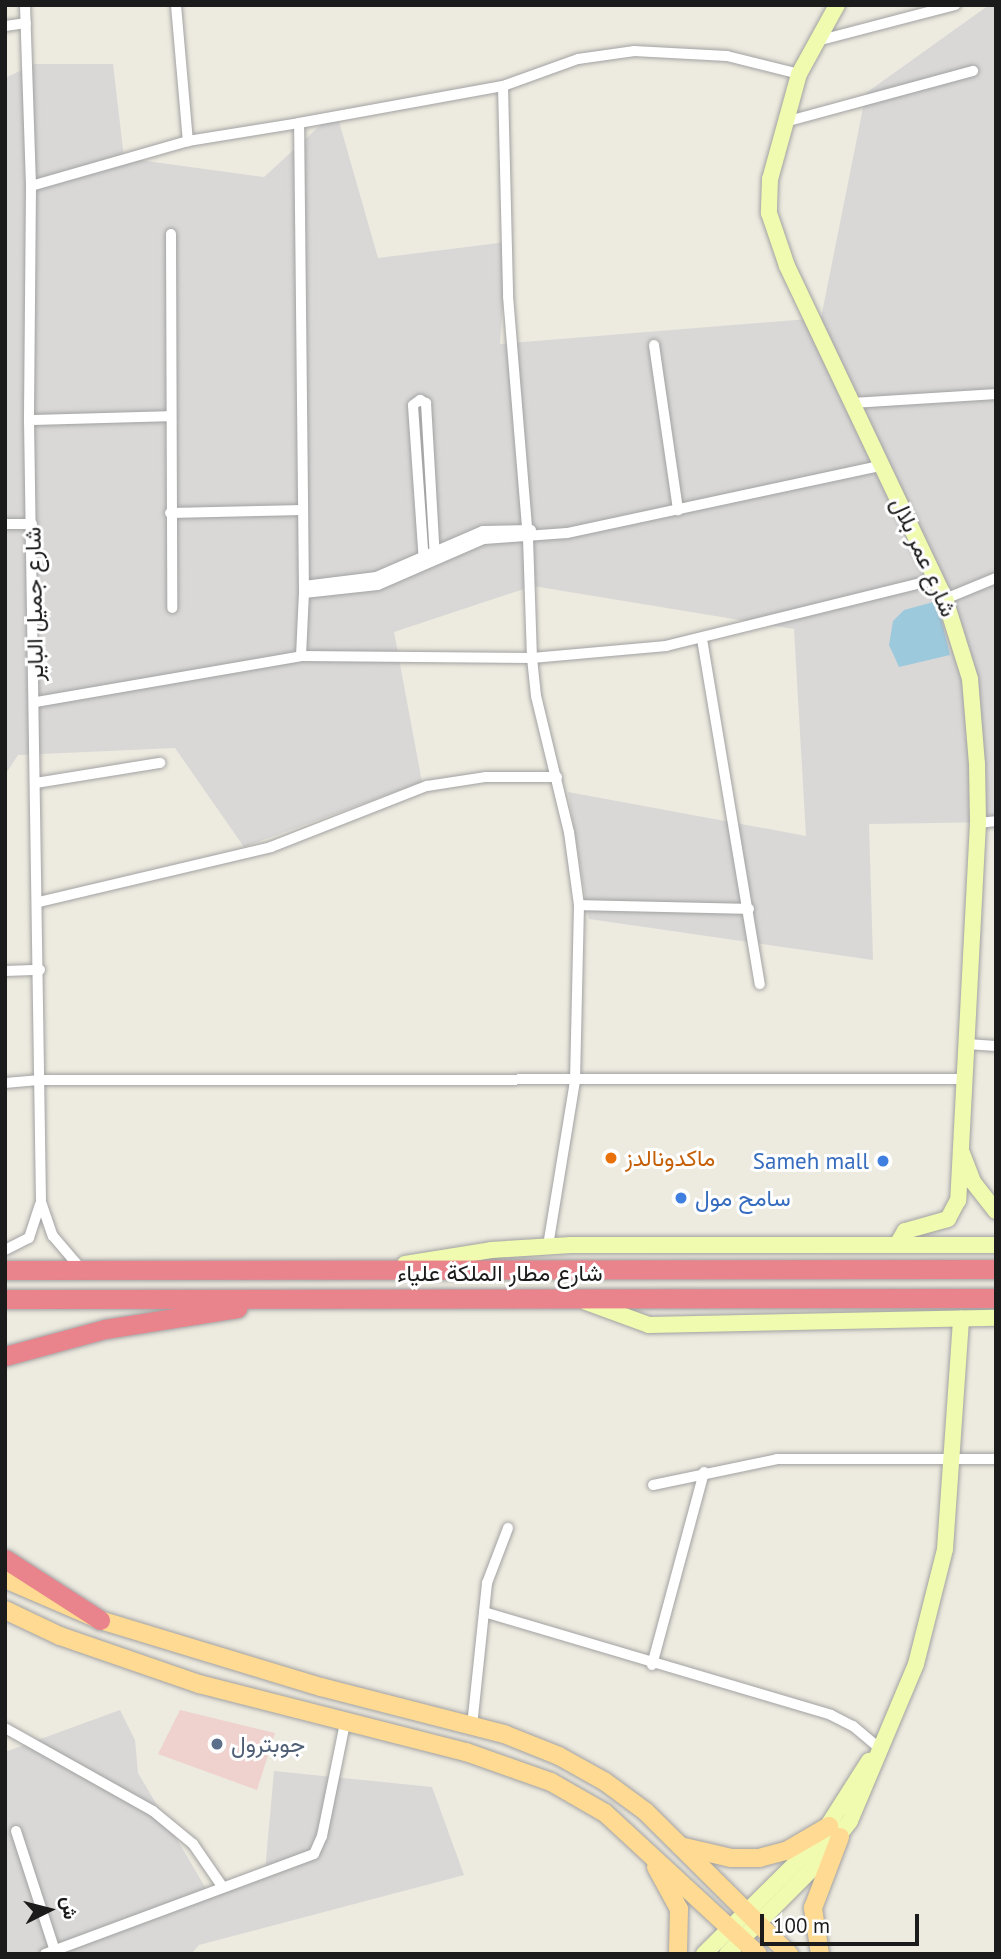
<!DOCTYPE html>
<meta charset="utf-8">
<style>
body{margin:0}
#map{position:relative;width:1001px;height:1959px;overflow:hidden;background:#edeadf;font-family:"PT Sans",Vazirmatn,sans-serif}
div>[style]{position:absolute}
.residential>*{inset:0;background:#d9d8d7}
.commercial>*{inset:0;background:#efd1cd}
.water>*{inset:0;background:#9dc9dd}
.roads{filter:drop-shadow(0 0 2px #a2a2a2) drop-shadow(0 0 2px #a2a2a2)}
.street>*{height:10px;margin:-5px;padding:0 5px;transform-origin:5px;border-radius:5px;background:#fff}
.secondary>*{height:16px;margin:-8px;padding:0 8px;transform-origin:8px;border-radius:8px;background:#f0fbaf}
.primary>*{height:18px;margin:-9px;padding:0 9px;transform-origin:9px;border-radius:9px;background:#ffda92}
.highway>*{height:19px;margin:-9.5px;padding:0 9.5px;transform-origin:9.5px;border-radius:9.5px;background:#e9838c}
.dots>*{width:19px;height:19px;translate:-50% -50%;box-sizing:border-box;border:4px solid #fff;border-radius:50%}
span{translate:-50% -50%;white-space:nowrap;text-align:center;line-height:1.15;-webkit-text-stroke:6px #fff;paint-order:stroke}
.street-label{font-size:23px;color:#1b1b1b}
.food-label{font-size:23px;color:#c56008}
.left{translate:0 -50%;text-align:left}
.shop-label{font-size:23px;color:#366cbe}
.right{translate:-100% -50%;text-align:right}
.service-label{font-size:23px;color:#4e5e75}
.frame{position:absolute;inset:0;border:7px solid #1b1b1b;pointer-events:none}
.north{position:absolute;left:14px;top:1875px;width:70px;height:70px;-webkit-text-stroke:5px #fff;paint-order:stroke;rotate:84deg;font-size:19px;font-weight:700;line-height:28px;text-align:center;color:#1b1b1b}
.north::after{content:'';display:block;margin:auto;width:24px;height:32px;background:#1b1b1b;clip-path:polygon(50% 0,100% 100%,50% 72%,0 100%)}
.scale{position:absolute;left:760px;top:1914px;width:159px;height:32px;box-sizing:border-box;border:4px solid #1b1b1b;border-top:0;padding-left:9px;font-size:21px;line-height:24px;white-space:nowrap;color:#1b1b1b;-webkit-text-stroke:5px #fff;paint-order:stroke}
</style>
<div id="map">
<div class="residential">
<i style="clip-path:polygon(989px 5px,996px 5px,996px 822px,869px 824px,873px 960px,589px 919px,568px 792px,806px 836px,794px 629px,533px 586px,394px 632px,422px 782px,244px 847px,175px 748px,18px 755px,5px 775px,5px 78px,35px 64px,113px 64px,124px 158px,264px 177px,336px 111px,378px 258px,507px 242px,500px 344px,821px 318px,866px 93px)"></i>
<i style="clip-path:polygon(120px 1710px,135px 1740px,138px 1773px,208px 1892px,265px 1871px,274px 1771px,432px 1787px,464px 1875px,199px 1945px,191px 1954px,5px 1954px,5px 1752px)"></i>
</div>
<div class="commercial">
<i style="clip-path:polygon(180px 1710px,275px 1733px,257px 1790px,158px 1754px)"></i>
</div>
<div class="water">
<i style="clip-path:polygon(937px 601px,950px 655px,899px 667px,889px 645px,893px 621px,904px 610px)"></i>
</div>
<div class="roads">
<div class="street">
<i style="left:25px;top:5px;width:181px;rotate:88.1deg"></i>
<i style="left:31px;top:186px;width:234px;rotate:90.5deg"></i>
<i style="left:29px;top:420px;width:782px;rotate:89.12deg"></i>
<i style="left:41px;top:1202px;width:36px;rotate:71deg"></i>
<i style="left:53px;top:1236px;width:45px;rotate:49.5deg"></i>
<i style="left:176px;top:5px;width:137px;rotate:85deg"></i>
<i style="left:5px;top:26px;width:21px;rotate:-8deg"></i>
<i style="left:817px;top:41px;width:143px;rotate:-14.6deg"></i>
<i style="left:503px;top:86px;width:210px;rotate:88.6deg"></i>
<i style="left:508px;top:296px;width:243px;rotate:85.3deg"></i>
<i style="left:528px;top:538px;width:120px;rotate:88.1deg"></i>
<i style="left:532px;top:658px;width:38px;rotate:84deg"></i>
<i style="left:536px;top:696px;width:140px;rotate:76.4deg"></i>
<i style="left:569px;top:832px;width:74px;rotate:82.2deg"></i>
<i style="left:579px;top:905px;width:176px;rotate:91.3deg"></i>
<i style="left:575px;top:1081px;width:167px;rotate:99.3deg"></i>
<i style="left:785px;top:122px;width:195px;rotate:-15.2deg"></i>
<i style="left:31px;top:186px;width:163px;rotate:-16deg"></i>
<i style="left:188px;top:141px;width:112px;rotate:-9.2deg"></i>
<i style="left:171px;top:234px;width:374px;rotate:89.8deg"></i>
<i style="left:654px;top:345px;width:167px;rotate:81.7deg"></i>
<i style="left:853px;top:403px;width:143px;rotate:-3.6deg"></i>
<i style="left:29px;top:420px;width:142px;rotate:-1.6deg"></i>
<i style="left:170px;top:513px;width:133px;rotate:-1.3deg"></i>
<i style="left:5px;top:524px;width:27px"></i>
<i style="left:424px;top:563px;width:158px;rotate:-94deg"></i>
<i style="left:413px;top:405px;width:9px;rotate:-36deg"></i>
<i style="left:420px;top:400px;width:7px;rotate:27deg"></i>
<i style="left:426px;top:403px;width:155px;rotate:86.7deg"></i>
<i style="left:304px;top:586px;width:73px;rotate:-7.1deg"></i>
<i style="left:376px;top:577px;width:116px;rotate:-23.3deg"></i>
<i style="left:483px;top:531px;width:48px;rotate:-1.2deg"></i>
<i style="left:304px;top:593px;width:74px;rotate:-6.2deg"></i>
<i style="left:378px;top:585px;width:116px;rotate:-23.5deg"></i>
<i style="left:484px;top:539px;width:83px;rotate:-4.1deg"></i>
<i style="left:567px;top:533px;width:323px;rotate:-12.1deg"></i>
<i style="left:945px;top:599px;width:55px;rotate:-22.4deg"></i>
<i style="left:702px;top:639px;width:350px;rotate:80.5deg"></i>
<i style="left:301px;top:656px;width:231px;rotate:0.5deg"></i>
<i style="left:532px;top:658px;width:135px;rotate:-5.1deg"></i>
<i style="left:666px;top:646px;width:279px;rotate:-13.9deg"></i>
<i style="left:36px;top:702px;width:269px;rotate:-9.8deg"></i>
<i style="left:301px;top:656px;width:63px;rotate:-87.3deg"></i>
<i style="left:304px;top:593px;width:470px;rotate:-90.6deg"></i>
<i style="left:299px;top:123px;width:207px;rotate:-10.3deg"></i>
<i style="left:503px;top:86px;width:80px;rotate:-19.8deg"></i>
<i style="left:578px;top:59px;width:57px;rotate:-8.1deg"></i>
<i style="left:634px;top:51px;width:93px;rotate:3.1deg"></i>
<i style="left:727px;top:56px;width:74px;rotate:14deg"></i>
<i style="left:36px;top:783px;width:126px;rotate:-9.2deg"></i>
<i style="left:978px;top:823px;width:18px;rotate:-6deg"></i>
<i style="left:39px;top:902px;width:238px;rotate:-13.3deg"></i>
<i style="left:271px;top:847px;width:168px;rotate:-21.4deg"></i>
<i style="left:427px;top:786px;width:60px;rotate:-8.7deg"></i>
<i style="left:486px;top:777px;width:71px"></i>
<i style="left:579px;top:905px;width:170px;rotate:1.3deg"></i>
<i style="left:5px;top:971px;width:35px;rotate:-2deg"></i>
<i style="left:967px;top:1044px;width:29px;rotate:4deg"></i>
<i style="left:5px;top:1083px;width:36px;rotate:-5deg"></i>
<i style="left:41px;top:1080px;width:925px;rotate:-0.06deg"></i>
<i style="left:5px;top:1250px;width:27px;rotate:-27deg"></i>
<i style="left:29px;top:1238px;width:35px;rotate:-72deg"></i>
<i style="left:653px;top:1485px;width:127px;rotate:-11.8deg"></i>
<i style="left:777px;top:1459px;width:219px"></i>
<i style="left:484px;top:1612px;width:362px;rotate:16.5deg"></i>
<i style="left:831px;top:1715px;width:25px;rotate:27deg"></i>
<i style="left:853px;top:1726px;width:35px;rotate:40deg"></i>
<i style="left:652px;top:1665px;width:200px;rotate:-74.9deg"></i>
<i style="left:472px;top:1726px;width:144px;rotate:-84deg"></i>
<i style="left:487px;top:1583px;width:59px;rotate:-69.1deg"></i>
<i style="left:5px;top:1728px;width:170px;rotate:29.3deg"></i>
<i style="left:153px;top:1811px;width:52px;rotate:39.5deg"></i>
<i style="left:193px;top:1844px;width:51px;rotate:55.4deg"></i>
<i style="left:16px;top:1831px;width:126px;rotate:72deg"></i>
<i style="left:45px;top:1954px;width:287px;rotate:-20.4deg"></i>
<i style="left:314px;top:1854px;width:20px;rotate:-66deg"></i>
<i style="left:322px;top:1836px;width:115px;rotate:-78.5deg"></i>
</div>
<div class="secondary">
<i style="left:837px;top:5px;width:79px;rotate:118.8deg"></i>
<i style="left:799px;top:74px;width:109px;rotate:105.4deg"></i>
<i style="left:770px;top:179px;width:34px;rotate:92deg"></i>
<i style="left:769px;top:213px;width:56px;rotate:71.2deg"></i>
<i style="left:787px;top:266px;width:369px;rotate:64.6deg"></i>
<i style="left:945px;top:599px;width:84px;rotate:72.6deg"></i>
<i style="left:970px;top:679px;width:85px;rotate:85.3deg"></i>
<i style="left:977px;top:764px;width:59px;rotate:89deg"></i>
<i style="left:978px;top:823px;width:378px;rotate:93deg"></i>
<i style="left:958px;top:1200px;width:21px;rotate:118deg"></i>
<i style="left:948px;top:1219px;width:45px;rotate:164.4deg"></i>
<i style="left:905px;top:1231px;width:14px;rotate:120deg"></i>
<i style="left:962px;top:1153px;width:31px;rotate:69deg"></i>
<i style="left:973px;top:1182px;width:37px;rotate:52deg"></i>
<i style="left:405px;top:1264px;width:87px;rotate:-9.2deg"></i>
<i style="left:491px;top:1250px;width:80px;rotate:-3.6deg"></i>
<i style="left:571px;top:1245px;width:425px"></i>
<i style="left:586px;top:1302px;width:67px;rotate:20.1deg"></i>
<i style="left:649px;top:1325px;width:347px;rotate:-1.2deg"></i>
<i style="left:704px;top:1954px;width:161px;rotate:-44.7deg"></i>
<i style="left:818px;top:1841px;width:95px;rotate:-57.5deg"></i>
<i style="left:727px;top:1954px;width:124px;rotate:-45deg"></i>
<i style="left:815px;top:1866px;width:57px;rotate:-52.1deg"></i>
<i style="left:850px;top:1821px;width:170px;rotate:-67.2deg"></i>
<i style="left:916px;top:1664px;width:119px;rotate:-75.8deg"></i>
<i style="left:945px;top:1549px;width:231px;rotate:-86deg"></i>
</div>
<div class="primary">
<i style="left:5px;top:1579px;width:103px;rotate:23.3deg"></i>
<i style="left:100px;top:1620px;width:231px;rotate:16.9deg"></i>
<i style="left:321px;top:1687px;width:189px;rotate:14.4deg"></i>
<i style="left:504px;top:1734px;width:59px;rotate:21.8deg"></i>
<i style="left:559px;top:1756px;width:51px;rotate:29.1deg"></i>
<i style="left:604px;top:1781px;width:52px;rotate:36.4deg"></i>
<i style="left:646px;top:1812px;width:202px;rotate:44.8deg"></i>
<i style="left:5px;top:1610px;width:61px;rotate:25.3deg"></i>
<i style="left:60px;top:1636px;width:147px;rotate:19.1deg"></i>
<i style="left:199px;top:1684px;width:276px;rotate:14.3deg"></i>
<i style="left:466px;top:1752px;width:90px;rotate:19.4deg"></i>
<i style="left:551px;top:1782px;width:62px;rotate:29.9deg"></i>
<i style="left:605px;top:1813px;width:208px;rotate:42.7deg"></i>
<i style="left:680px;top:1846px;width:52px;rotate:13.2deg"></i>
<i style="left:731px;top:1858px;width:28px"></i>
<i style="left:759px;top:1858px;width:28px;rotate:-15deg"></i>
<i style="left:786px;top:1851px;width:50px;rotate:-30.2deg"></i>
<i style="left:656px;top:1867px;width:48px;rotate:61.3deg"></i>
<i style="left:679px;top:1909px;width:45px;rotate:91.3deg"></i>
<i style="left:820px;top:1954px;width:47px;rotate:-98.7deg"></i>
<i style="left:813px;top:1908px;width:76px;rotate:-69.2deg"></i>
</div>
<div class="highway">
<i style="left:5px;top:1270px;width:991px;rotate:-0.06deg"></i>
<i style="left:5px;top:1299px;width:991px;rotate:-0.06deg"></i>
<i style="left:5px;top:1356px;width:104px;rotate:-15.1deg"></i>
<i style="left:105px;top:1329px;width:134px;rotate:-9deg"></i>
<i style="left:5px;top:1559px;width:113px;rotate:32.7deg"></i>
</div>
</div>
<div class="dots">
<i style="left:611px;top:1158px;background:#e8710a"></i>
<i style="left:883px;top:1161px;background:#3f7fe0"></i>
<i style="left:681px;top:1198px;background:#3f7fe0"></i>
<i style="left:217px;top:1744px;background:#5c6f8a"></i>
</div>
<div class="street-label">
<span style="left:924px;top:557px;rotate:66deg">شارع عمر بلال</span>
<span style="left:34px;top:604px;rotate:-91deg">شارع جميل الباير</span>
<span style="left:500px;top:1273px">شارع مطار الملكة علياء</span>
</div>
<div class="food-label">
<span class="left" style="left:625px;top:1158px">ماكدونالدز</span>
</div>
<div class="shop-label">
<span class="right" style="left:869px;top:1161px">Sameh mall</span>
<span class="left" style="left:695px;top:1198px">سامح مول</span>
</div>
<div class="service-label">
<span class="left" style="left:231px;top:1744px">جوبترول</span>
</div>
<div class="frame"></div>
<div class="north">ش</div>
<div class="scale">100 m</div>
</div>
